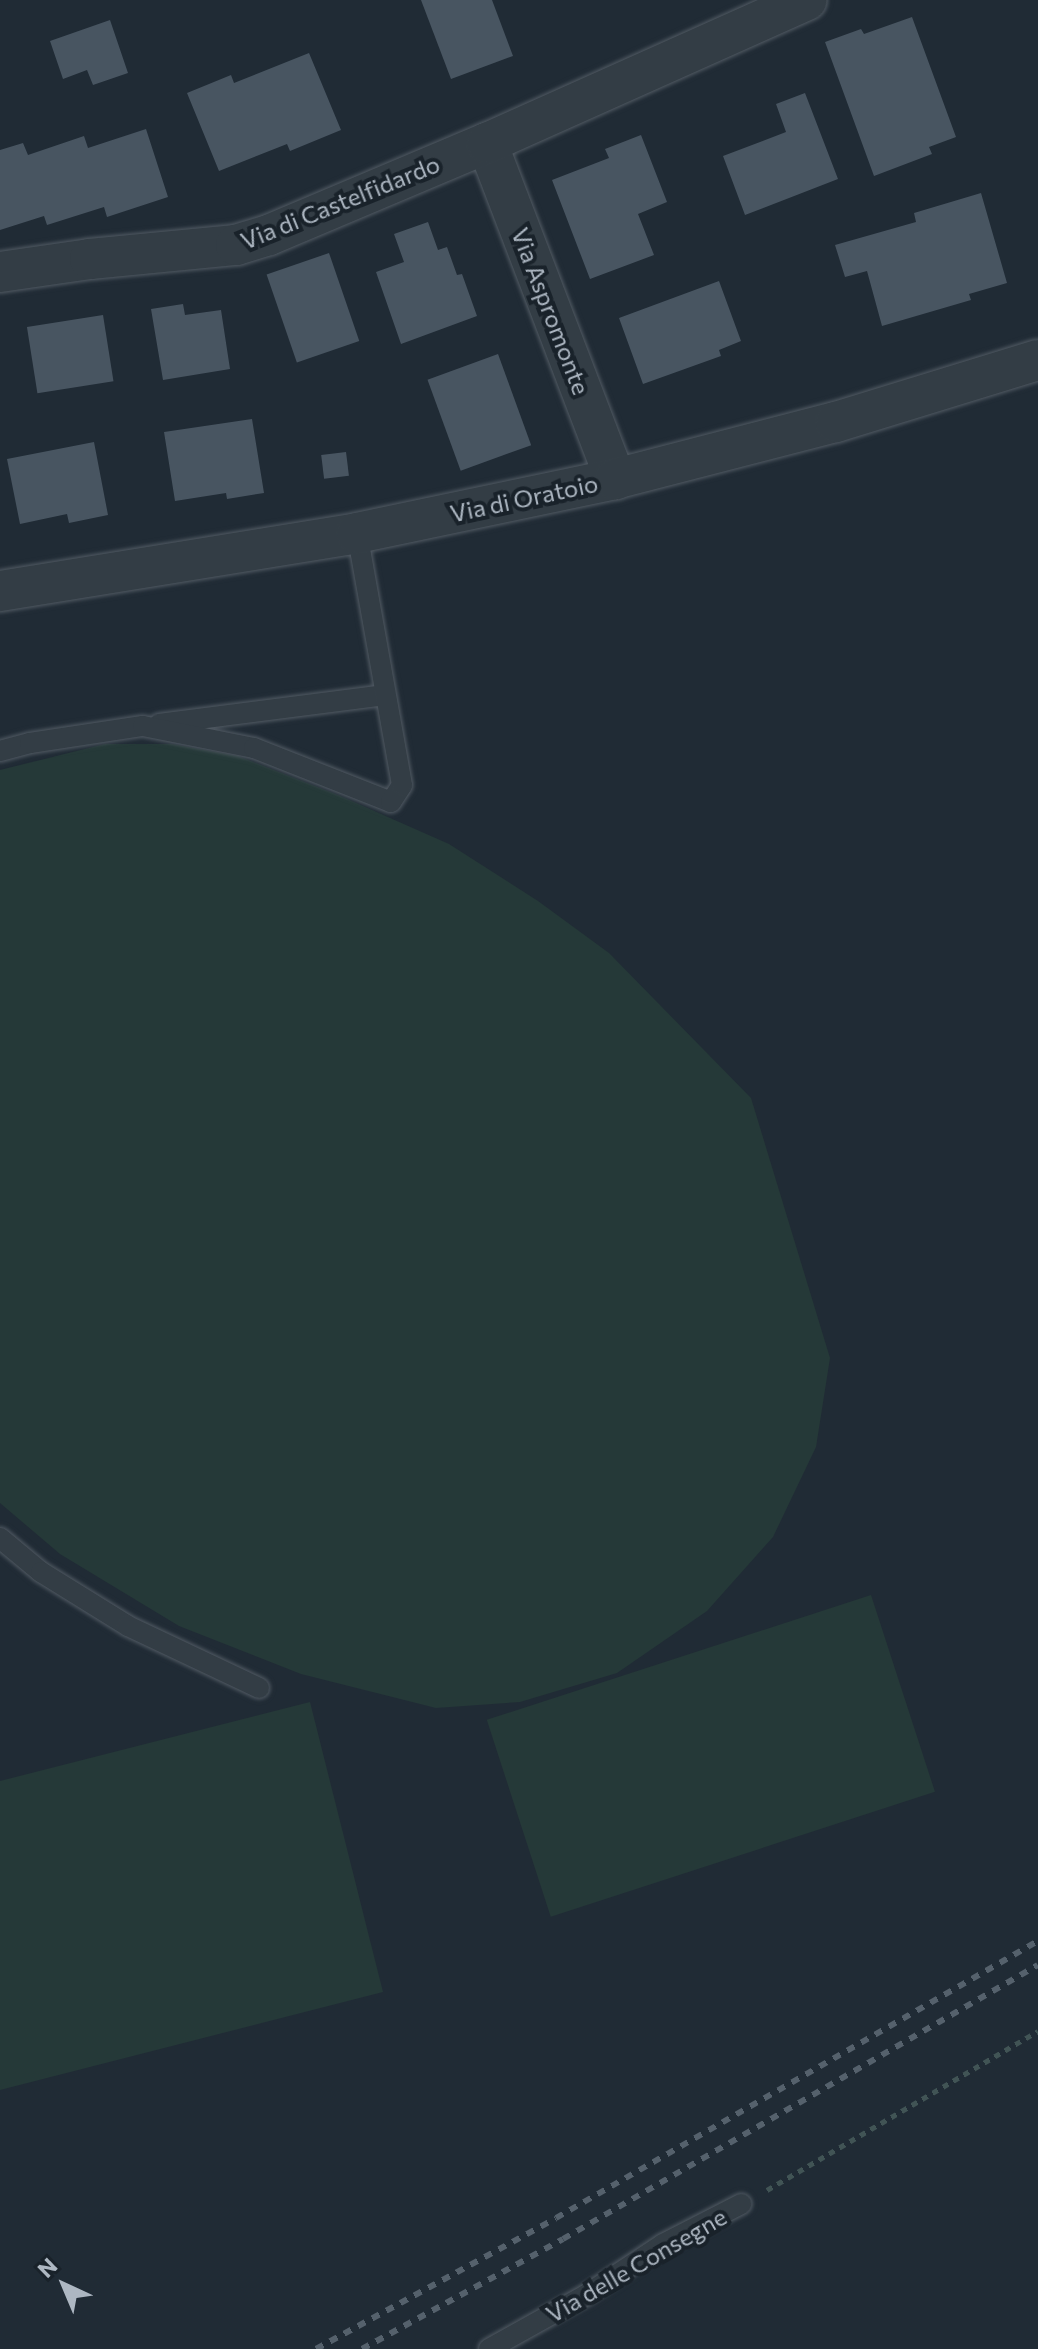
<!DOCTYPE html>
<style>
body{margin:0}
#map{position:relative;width:1038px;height:2349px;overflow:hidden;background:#202b35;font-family:Commissioner,sans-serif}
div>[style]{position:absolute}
.green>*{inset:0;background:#253938;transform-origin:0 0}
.building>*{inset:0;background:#485561;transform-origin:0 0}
.path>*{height:5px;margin-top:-2.5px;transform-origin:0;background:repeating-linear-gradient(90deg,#415455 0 6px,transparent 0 12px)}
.roads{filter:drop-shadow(0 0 2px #515a63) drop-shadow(0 0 2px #515a63)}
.service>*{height:20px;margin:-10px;padding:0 10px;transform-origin:10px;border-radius:10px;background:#333d45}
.minor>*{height:40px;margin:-20px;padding:0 20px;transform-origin:20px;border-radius:20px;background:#333d45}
.rail>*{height:6px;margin-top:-3px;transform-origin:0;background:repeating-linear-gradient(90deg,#55616c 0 8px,transparent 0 16px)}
span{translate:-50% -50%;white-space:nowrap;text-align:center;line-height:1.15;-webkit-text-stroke:8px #19222a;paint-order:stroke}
.street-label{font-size:24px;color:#adb7c2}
.north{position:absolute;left:24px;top:2245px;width:80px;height:80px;-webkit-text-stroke:6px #19222a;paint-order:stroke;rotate:316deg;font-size:22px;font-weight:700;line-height:32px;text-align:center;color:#adb7c2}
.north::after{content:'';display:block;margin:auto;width:28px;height:36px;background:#adb7c2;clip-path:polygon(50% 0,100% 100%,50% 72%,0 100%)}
</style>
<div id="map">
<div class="green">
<i style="clip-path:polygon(105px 744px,172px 744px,238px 756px,338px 795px,449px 844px,538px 901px,609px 953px,751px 1098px,830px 1358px,816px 1447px,773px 1537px,707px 1611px,617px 1673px,520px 1702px,436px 1708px,301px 1674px,179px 1626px,60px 1554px,0 1503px,0 770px)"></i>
<i style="left:871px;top:1595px;width:207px;height:404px;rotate:72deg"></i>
<i style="clip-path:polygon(310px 1702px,383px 1992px,0 2090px,0 1781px)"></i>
</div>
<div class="building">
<i style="clip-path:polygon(421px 0,492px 0,513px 56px,451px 79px)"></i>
<i style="clip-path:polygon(912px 17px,956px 137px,929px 147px,932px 154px,874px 176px,825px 42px,861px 29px,864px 34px)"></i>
<i style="clip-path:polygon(110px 20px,128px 73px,93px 85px,87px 70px,63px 79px,50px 41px)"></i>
<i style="clip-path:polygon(309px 53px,341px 130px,290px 151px,287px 144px,219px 171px,187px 93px,231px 75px,234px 83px)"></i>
<i style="clip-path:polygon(805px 93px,838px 179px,745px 215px,723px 156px,786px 132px,776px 104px)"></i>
<i style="clip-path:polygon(146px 129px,168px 197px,107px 217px,104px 207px,47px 225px,44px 216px,0 230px,0 150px,23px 143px,28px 155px,84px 136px,88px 148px)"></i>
<i style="clip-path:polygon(641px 135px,667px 202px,638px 214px,654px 255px,590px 279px,552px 180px,609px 158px,605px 149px)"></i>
<i style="clip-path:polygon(981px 193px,1007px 283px,969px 294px,971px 300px,882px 326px,867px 271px,845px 277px,835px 245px,916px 222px,914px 213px)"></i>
<i style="clip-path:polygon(428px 222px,438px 250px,447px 247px,457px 275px,462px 274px,477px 316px,401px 344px,376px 272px,404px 262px,394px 234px)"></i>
<i style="left:329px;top:253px;width:93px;height:66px;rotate:71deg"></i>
<i style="clip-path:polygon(719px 281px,741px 341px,719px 350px,721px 356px,643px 384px,619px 318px)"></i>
<i style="clip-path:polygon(183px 304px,185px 315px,221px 310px,230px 369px,163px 380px,151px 309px)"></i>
<i style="left:103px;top:315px;width:67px;height:77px;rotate:81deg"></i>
<i style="left:498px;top:354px;width:97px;height:75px;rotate:70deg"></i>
<i style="clip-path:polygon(252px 419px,264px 493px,227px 499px,226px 493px,175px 501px,164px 432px)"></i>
<i style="clip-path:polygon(94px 442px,108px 515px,69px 523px,67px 514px,20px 524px,7px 459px)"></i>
<i style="left:346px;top:452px;width:24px;height:25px;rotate:83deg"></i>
</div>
<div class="path">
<i style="left:767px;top:2190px;width:314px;rotate:-30.4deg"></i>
</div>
<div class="roads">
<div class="service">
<i style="left:159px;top:724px;width:228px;rotate:-7.3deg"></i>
<i style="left:0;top:751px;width:31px;rotate:-15deg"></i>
<i style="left:30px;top:743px;width:114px;rotate:-8.6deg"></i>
<i style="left:143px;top:726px;width:113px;rotate:11.2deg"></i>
<i style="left:254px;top:748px;width:147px;rotate:21.5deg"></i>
<i style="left:391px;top:802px;width:20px;rotate:-57deg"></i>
<i style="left:402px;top:785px;width:256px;rotate:-100.1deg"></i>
<i style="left:0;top:1538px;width:53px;rotate:39.7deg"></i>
<i style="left:41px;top:1572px;width:102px;rotate:31.8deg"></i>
<i style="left:128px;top:1626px;width:145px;rotate:25.3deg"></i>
<i style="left:489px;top:2349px;width:111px;rotate:-29.1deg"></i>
<i style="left:586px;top:2295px;width:92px;rotate:-33.5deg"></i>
<i style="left:663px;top:2244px;width:88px;rotate:-27.1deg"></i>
</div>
<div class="minor">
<i style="left:487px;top:143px;width:360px;rotate:69.1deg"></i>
<i style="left:0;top:272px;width:91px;rotate:-8.2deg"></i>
<i style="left:90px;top:259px;width:147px;rotate:-5.5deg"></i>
<i style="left:236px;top:245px;width:34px;rotate:-17deg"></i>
<i style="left:269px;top:235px;width:237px;rotate:-22.9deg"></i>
<i style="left:487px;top:143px;width:350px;rotate:-24.1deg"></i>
<i style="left:0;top:591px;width:362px;rotate:-9.2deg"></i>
<i style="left:357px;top:533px;width:264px;rotate:-11.8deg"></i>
<i style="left:615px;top:479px;width:228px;rotate:-14.5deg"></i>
<i style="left:836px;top:422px;width:211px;rotate:-17.1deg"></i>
</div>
</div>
<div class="rail">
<i style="left:316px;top:2349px;width:273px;rotate:-28.6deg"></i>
<i style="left:556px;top:2218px;width:556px;rotate:-29.89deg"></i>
<i style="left:362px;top:2349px;width:229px;rotate:-28.7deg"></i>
<i style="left:563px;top:2239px;width:548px;rotate:-29.98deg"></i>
</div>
<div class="street-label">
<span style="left:340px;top:202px;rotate:-22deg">Via di Castelfidardo</span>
<span style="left:551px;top:311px;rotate:69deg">Via Aspromonte</span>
<span style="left:524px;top:498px;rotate:-12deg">Via di Oratoio</span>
<span style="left:636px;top:2265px;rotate:-30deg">Via delle Consegne</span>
</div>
<div class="north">N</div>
</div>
